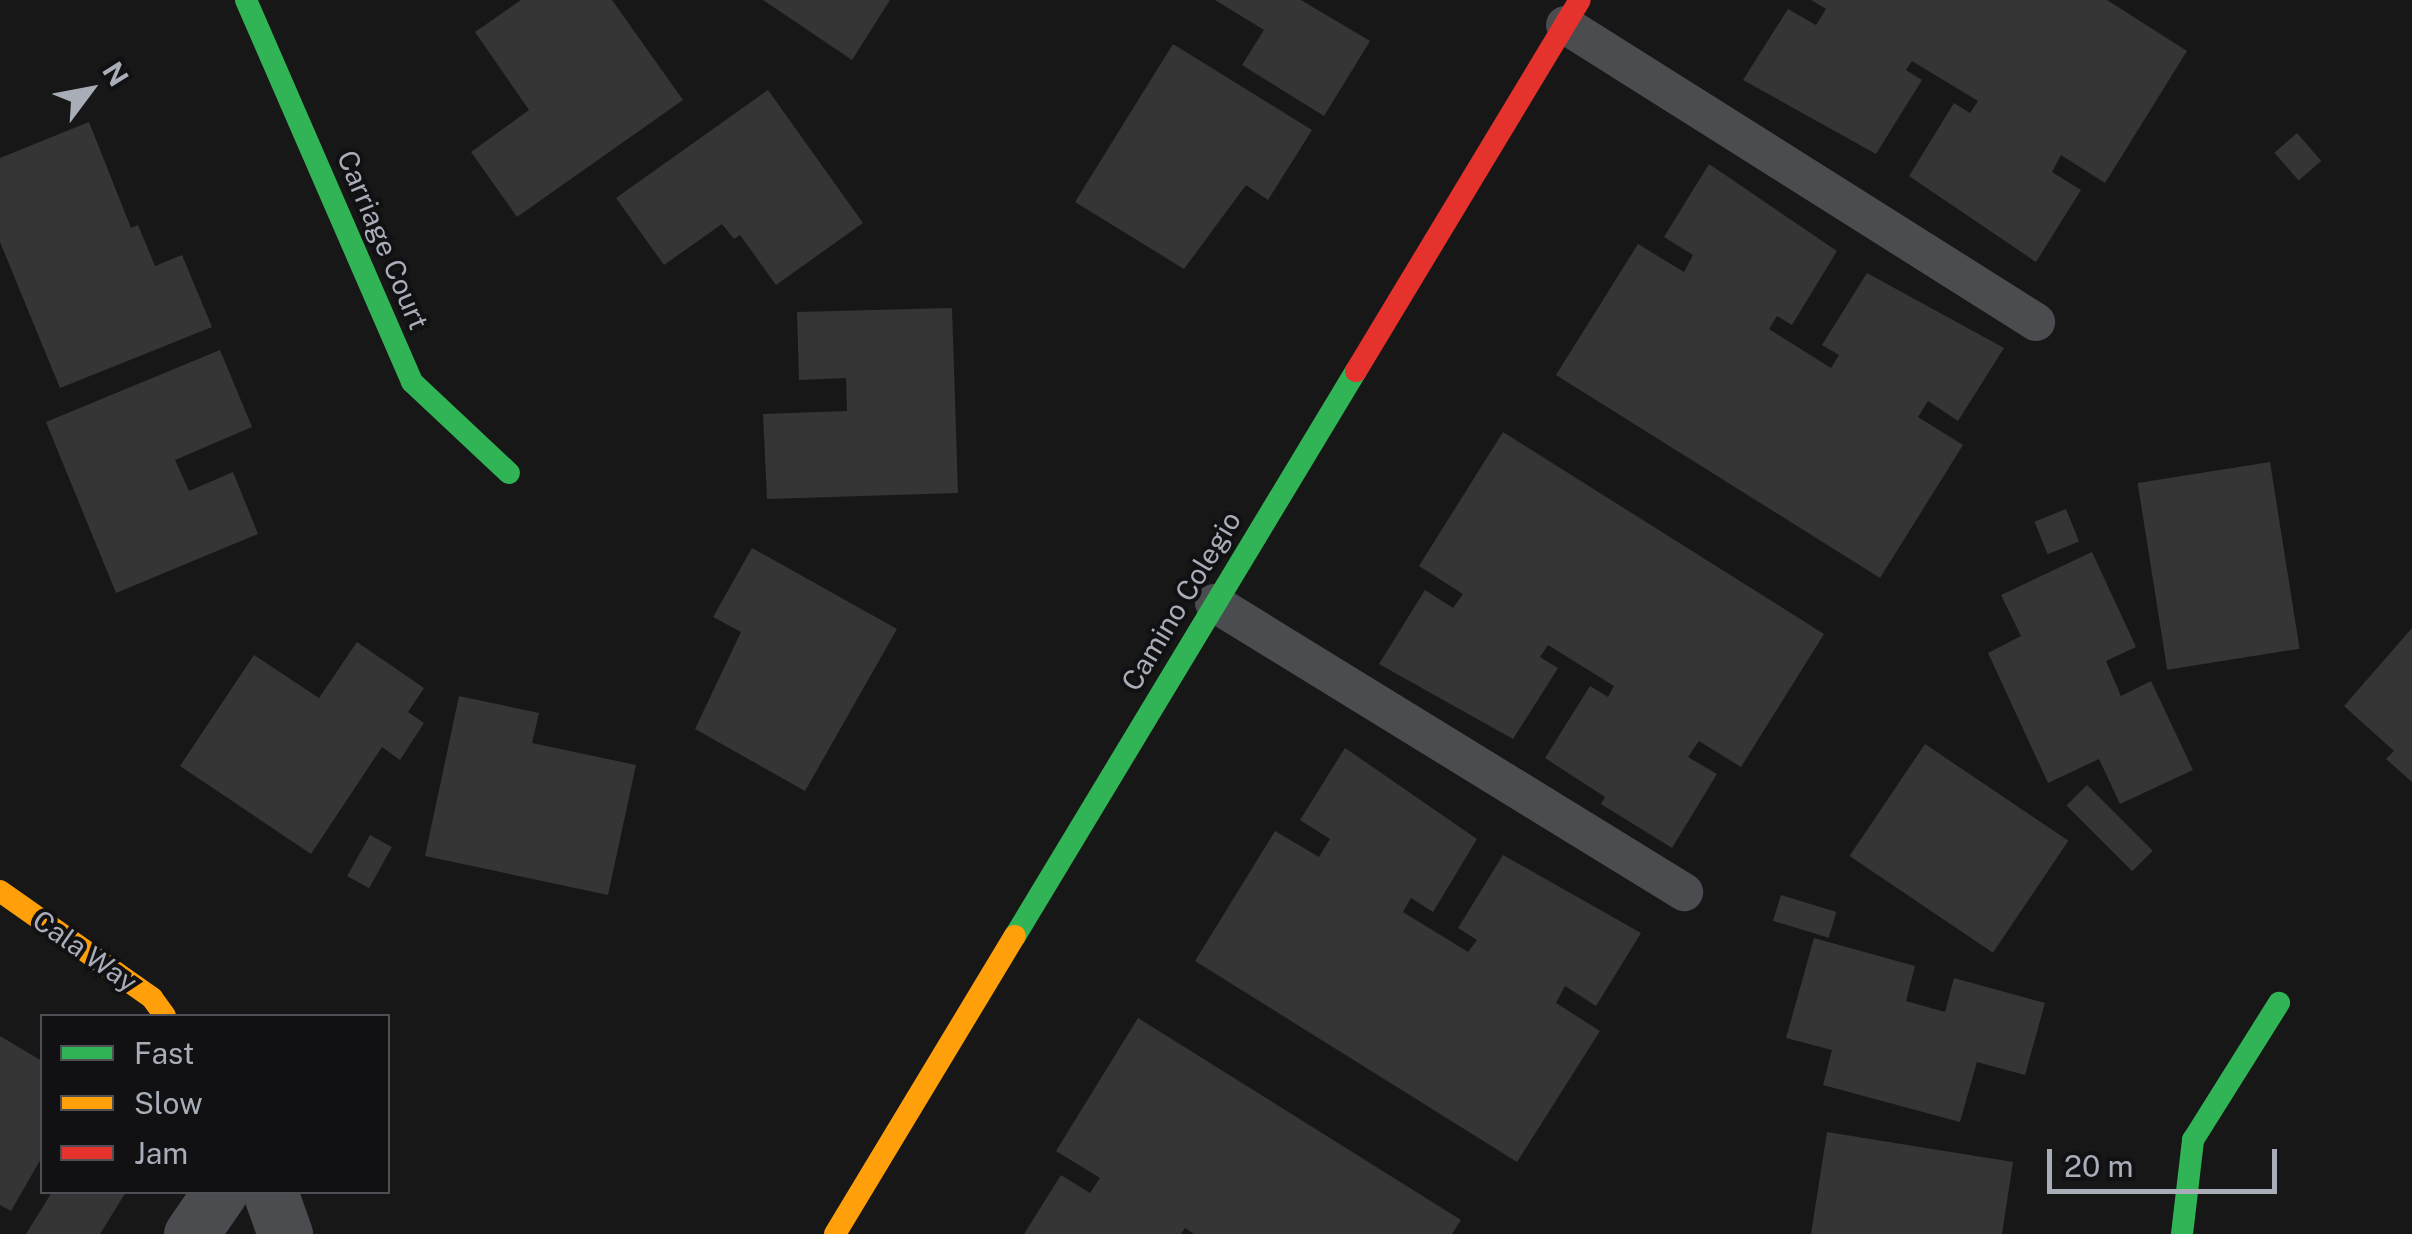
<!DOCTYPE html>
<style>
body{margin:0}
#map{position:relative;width:2412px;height:1234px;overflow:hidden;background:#171717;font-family:"Public Sans",sans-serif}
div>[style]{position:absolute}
.building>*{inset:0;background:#353536;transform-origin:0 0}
.lane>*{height:38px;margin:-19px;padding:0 19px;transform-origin:19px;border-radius:19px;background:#4b4c50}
.street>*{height:55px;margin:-27.5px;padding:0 27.5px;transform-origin:27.5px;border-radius:27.5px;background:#4b4c50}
.fast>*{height:22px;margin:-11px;padding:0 11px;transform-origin:11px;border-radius:11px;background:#30b455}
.slow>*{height:22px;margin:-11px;padding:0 11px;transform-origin:11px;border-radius:11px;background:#ff9f0a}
.jam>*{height:22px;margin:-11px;padding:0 11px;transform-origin:11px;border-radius:11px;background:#e5322d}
span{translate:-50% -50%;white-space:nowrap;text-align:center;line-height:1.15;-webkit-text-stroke:8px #111113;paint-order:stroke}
.street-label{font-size:28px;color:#a8adb8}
.legend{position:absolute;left:40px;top:1014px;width:350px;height:180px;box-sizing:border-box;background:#111113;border:2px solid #4d4f55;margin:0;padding:12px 18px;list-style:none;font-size:30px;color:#a8adb8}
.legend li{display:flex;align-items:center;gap:20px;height:50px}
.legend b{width:50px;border:2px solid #4d4f55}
.north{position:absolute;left:40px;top:40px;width:100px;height:100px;-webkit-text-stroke:8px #111113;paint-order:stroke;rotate:58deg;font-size:28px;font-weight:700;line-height:40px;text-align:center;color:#a8adb8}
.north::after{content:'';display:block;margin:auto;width:35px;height:45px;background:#a8adb8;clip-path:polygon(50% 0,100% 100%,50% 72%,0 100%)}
.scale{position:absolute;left:2047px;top:1149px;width:230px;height:45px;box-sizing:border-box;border:5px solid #a8adb8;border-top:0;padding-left:12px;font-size:30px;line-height:35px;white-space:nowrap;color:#a8adb8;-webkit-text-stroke:8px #111113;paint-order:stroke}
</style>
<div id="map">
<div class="building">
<i style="clip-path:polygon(521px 0,612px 0,683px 100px,517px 217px,471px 152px,529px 110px,475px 32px)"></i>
<i style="clip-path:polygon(763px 0,890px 0,852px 60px)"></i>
<i style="clip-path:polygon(1215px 0,1301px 0,1370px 41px,1324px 116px,1242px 65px,1264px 30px)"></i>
<i style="clip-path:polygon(1811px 0,2107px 0,2187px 51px,2105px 183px,2061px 155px,2052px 172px,2081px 190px,2036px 262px,1909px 176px,1954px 103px,1970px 113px,1978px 101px,1912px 61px,1906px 70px,1922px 80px,1876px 154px,1743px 80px,1788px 9px,1816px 25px,1826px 9px)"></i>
<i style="clip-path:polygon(1173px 44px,1312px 130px,1268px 200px,1246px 185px,1184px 269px,1075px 202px)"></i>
<i style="clip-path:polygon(768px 90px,863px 223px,776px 285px,740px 235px,734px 239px,722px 224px,664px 265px,616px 198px)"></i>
<i style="clip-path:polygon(89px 122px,131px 228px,138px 225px,155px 266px,182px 255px,212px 327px,60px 388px,0 242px,0 158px)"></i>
<i style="left:2297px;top:133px;width:37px;height:30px;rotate:49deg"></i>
<i style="clip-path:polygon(1709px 164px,1837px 251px,1792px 325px,1777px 316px,1769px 329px,1831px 368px,1839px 355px,1822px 345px,1867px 273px,2004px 348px,1958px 421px,1928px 401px,1918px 417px,1963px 445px,1880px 578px,1556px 375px,1638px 244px,1684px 272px,1693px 255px,1664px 237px)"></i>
<i style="clip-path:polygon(952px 308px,958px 493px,767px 499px,763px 414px,847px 411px,846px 378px,799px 380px,797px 312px)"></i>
<i style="clip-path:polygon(220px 350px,252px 427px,175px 460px,189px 491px,233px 472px,258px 534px,116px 593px,46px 422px)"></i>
<i style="clip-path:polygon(1503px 432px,1824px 634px,1741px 767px,1699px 741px,1688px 757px,1717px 774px,1672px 848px,1601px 804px,1605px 797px,1545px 758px,1590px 686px,1608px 697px,1614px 686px,1548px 645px,1540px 657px,1558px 668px,1513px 739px,1379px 664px,1425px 590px,1453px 608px,1463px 594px,1419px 566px)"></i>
<i style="left:2270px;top:462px;width:189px;height:134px;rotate:81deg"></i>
<i style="left:2066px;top:509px;width:35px;height:34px;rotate:68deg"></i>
<i style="clip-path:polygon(752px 548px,897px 629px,805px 791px,695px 729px,741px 632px,713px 617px)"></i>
<i style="clip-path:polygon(2092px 552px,2136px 647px,2106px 661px,2121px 696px,2151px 681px,2193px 770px,2120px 804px,2099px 759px,2048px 783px,1988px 653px,2021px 636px,2001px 595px)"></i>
<i style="clip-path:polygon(2412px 628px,2412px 782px,2386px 759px,2394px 751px,2344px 706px)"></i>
<i style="clip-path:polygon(357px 642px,424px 688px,408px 712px,424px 723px,400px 760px,382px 747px,311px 854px,180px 766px,254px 655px,319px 698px)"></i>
<i style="clip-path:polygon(459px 696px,539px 713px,532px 743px,636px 765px,608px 895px,425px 856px)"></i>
<i style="left:1925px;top:744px;width:173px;height:135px;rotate:34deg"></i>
<i style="clip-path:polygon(1345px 748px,1477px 839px,1433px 912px,1411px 898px,1403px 912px,1468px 952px,1477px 940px,1458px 928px,1503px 855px,1641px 933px,1596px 1006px,1565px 986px,1556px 1003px,1600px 1031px,1517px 1162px,1195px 961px,1275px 831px,1319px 857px,1330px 839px,1300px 820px)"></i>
<i style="left:2087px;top:785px;width:93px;height:29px;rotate:45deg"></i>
<i style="left:370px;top:835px;width:25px;height:47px;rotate:29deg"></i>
<i style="left:1781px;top:895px;width:58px;height:27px;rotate:17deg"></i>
<i style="clip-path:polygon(1814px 938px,1915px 966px,1906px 1001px,1945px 1012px,1954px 978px,2045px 1003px,2025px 1075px,1977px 1062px,1960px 1122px,1823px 1085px,1832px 1050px,1786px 1038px)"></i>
<i style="clip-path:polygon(1138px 1018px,1461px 1220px,1452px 1234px,1194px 1234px,1185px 1228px,1181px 1234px,1024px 1234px,1061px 1175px,1090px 1193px,1100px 1178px,1056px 1151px)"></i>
<i style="clip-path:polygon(0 1036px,42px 1061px,42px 1157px,11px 1211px,0 1205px)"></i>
<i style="clip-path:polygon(1827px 1132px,2013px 1162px,2002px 1234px,1811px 1234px)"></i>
<i style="clip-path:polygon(52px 1192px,126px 1192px,100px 1234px,26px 1234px)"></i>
</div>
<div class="lane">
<i style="left:1565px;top:25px;width:557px;rotate:32.23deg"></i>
<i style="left:1214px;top:603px;width:552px;rotate:31.59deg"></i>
</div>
<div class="street">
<i style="left:270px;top:1192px;width:45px;rotate:70.3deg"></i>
<i style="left:191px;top:1234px;width:51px;rotate:-55.4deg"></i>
</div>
<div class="fast">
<i style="left:246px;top:0;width:417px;rotate:66.5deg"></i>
<i style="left:412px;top:382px;width:133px;rotate:43.2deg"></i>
<i style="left:1015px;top:936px;width:660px;rotate:-58.89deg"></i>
<i style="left:2182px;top:1234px;width:95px;rotate:-83.3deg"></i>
<i style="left:2193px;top:1140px;width:162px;rotate:-57.9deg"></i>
</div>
<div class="slow">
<i style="left:0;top:891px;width:186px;rotate:35.1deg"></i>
<i style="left:152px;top:998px;width:22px;rotate:54deg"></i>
<i style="left:835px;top:1234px;width:348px;rotate:-58.9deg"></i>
</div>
<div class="jam">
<i style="left:1356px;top:371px;width:433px;rotate:-58.9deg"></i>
</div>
<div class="street-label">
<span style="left:383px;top:240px;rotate:67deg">Carriage Court</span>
<span style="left:1181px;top:601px;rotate:-59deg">Camino Colegio</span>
<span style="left:85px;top:951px;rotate:35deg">Cala Way</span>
</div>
<ul class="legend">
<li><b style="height:12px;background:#30b455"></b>Fast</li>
<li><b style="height:12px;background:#ff9f0a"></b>Slow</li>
<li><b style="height:12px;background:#e5322d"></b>Jam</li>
</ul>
<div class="north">N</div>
<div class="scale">20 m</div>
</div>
